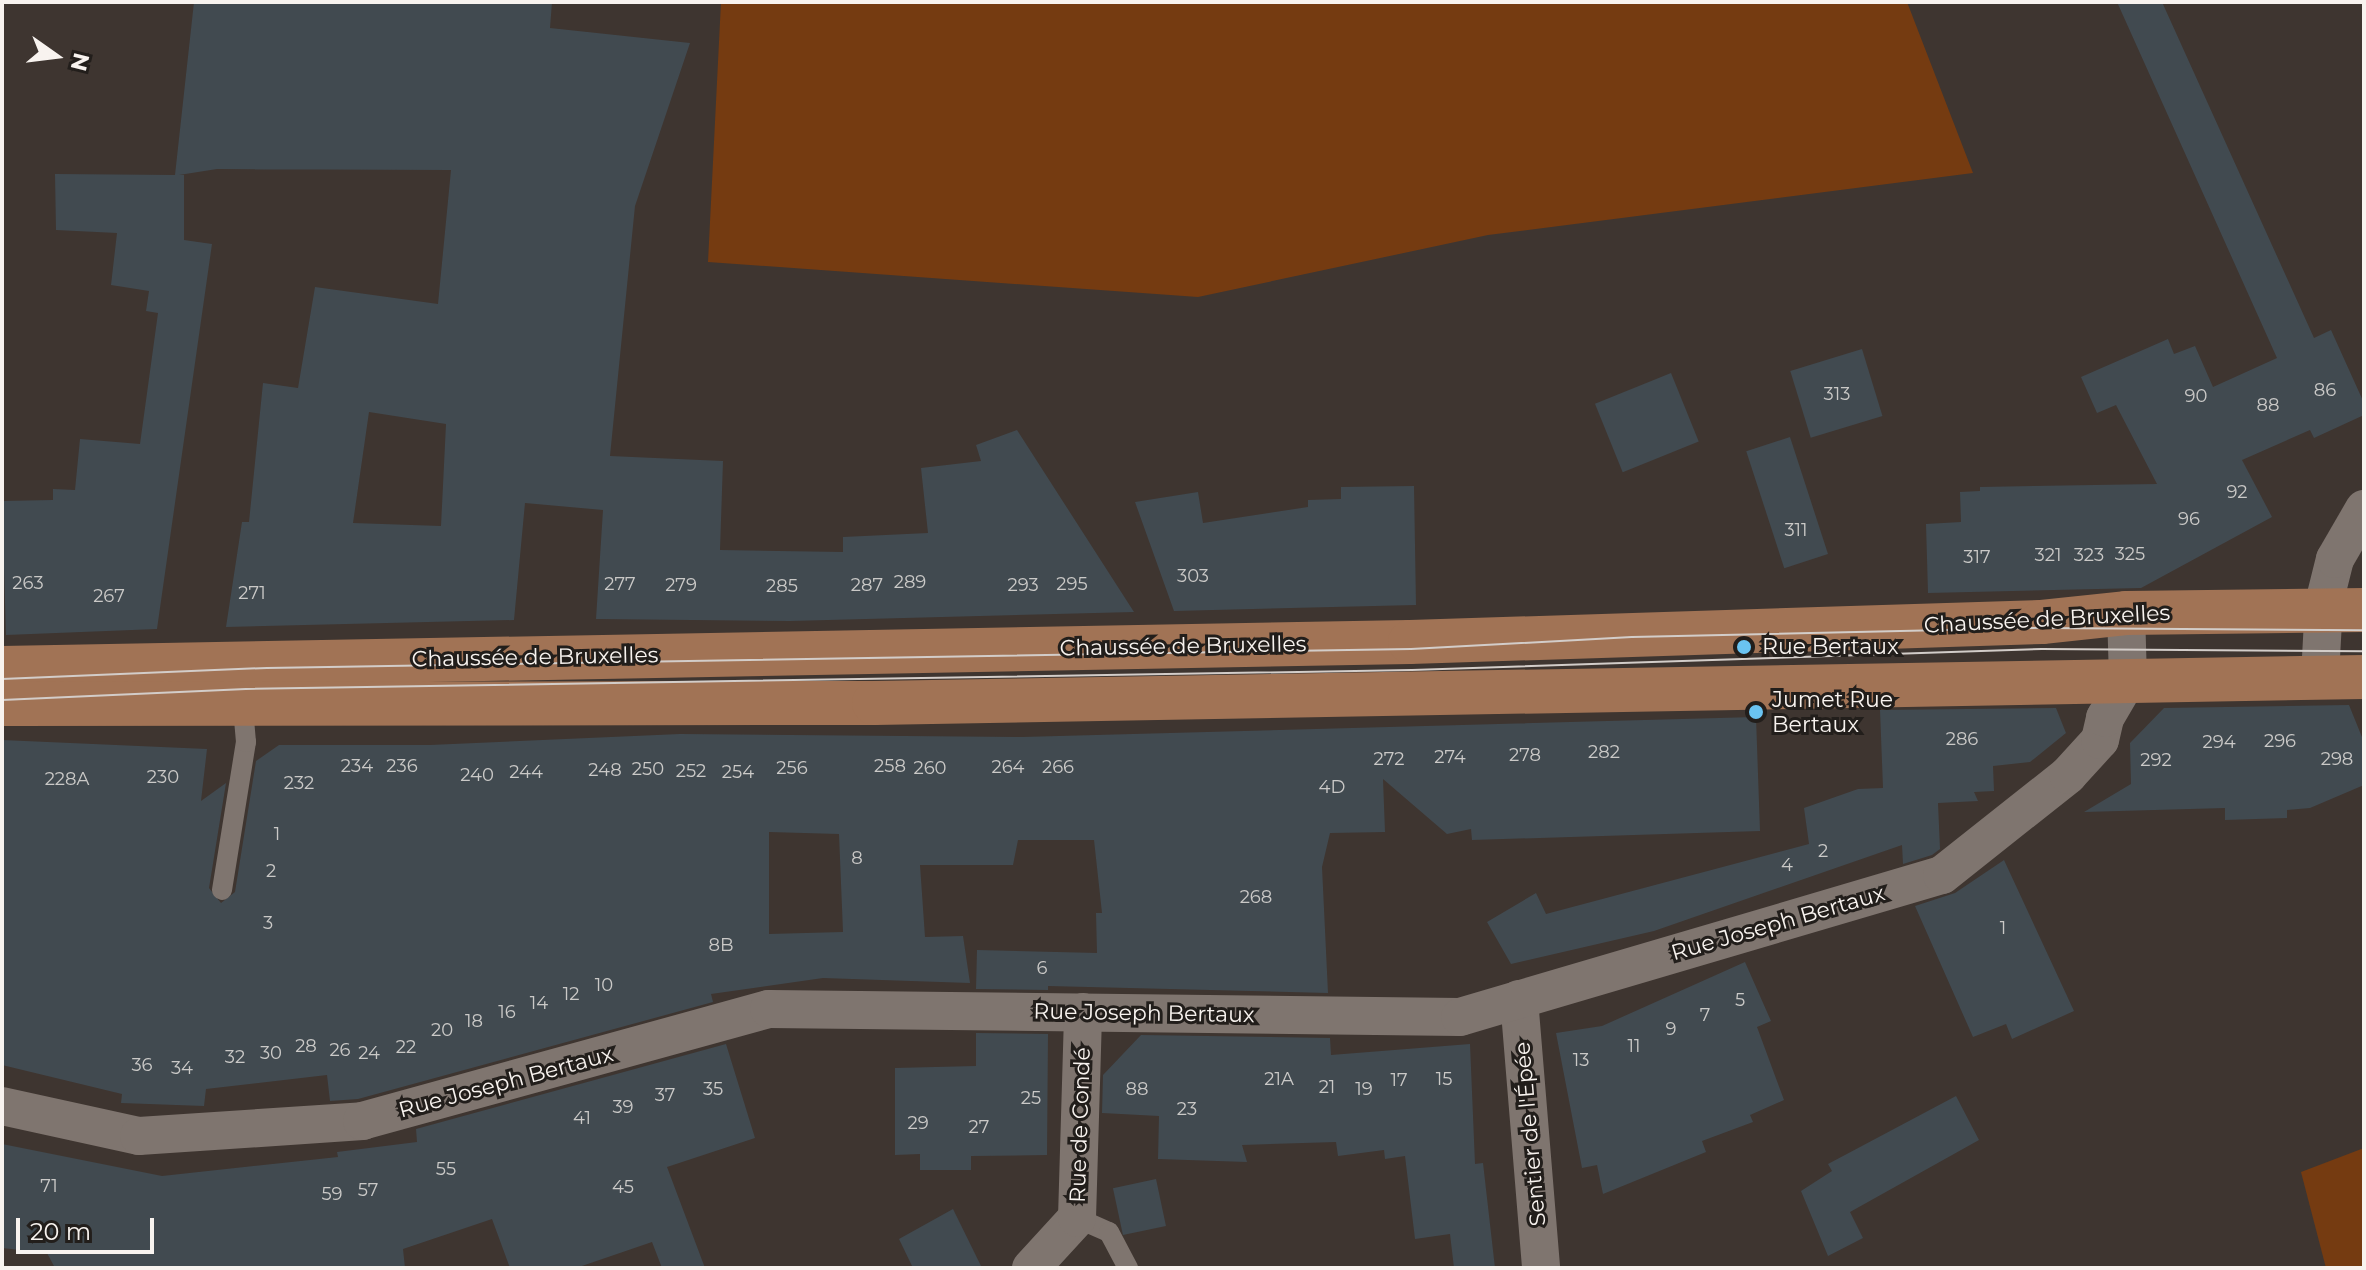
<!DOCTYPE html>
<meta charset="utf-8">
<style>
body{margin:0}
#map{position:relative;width:2366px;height:1270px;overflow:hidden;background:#3e3530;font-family:Montserrat,sans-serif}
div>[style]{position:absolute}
.green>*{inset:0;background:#753b11}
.building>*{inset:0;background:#414a50;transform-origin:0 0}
.lane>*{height:20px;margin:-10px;padding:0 10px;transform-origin:10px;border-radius:10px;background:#7f756f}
.street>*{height:38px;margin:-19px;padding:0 19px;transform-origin:19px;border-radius:19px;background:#7f756f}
.primary>*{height:44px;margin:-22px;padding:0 22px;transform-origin:22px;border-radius:22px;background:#a17355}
.tram>*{height:2px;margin:-1px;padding:0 1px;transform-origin:1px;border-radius:1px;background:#d3cdc9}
.dots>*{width:22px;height:22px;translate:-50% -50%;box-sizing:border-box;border:4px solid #221e1b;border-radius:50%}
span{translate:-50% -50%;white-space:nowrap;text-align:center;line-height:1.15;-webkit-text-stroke:6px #221e1b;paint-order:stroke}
.number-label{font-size:18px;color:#cac9c7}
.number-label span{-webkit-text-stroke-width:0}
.street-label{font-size:22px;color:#f8f3ef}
.poi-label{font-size:22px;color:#f8f3ef}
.left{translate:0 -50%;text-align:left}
.frame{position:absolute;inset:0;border:4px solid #f8f3ef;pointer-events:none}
.north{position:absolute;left:16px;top:16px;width:80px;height:80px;-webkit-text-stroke:6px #221e1b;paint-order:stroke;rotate:104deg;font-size:22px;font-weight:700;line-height:32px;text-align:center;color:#f8f3ef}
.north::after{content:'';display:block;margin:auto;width:28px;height:36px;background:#f8f3ef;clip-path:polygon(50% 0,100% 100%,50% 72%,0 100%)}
.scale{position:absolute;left:16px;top:1218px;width:138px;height:36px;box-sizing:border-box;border:4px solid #f8f3ef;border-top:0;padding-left:10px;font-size:24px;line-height:28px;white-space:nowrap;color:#f8f3ef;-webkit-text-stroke:6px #221e1b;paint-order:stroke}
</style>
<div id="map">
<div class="green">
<i style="clip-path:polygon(721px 2px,1907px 2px,1973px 173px,1488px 235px,1198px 297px,708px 262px)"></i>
<i style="clip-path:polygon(2364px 1148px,2364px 1268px,2326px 1268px,2301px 1172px)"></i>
</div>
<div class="building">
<i style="clip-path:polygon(evenodd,194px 2px,552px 2px,550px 28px,690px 43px,635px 206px,610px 456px,723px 461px,720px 550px,843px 552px,843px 537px,928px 533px,921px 468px,981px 461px,976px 445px,1017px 430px,1134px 612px,790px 621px,596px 619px,603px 510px,525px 503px,514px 620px,226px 627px,242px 522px,249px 522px,263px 383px,298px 388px,315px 287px,438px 304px,451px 170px,217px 169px,179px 175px,184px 175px,184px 240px,212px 244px,157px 629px,6px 635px,2px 501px,53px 500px,53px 489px,75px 490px,80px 439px,140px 444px,158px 313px,146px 311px,149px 291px,111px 285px,117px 233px,56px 230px,55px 174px,175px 175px,194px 2px,369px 412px,446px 424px,441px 526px,353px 523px,369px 412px)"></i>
<i style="clip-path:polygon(2117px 2px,2162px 2px,2314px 338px,2331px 330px,2364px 403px,2364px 415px,2314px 438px,2310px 430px,2242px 460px,2272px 517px,2141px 588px,1928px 593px,1926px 524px,1961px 522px,1960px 492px,1980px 491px,1980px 487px,2157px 484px,2116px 405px,2097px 413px,2081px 377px,2168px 339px,2174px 354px,2195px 346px,2213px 387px,2277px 358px)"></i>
<i style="left:1862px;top:349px;width:70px;height:75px;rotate:73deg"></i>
<i style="left:1671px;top:373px;width:74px;height:82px;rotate:68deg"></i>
<i style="left:1790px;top:437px;width:123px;height:46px;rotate:72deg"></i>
<i style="clip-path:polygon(1414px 486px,1416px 605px,1174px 611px,1135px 502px,1198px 492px,1203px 523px,1308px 507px,1308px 500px,1341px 499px,1341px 487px)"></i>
<i style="clip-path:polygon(2349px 705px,2364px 742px,2364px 785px,2310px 808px,2287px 810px,2287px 818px,2225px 820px,2225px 808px,2084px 812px,2131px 784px,2130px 743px,2164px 708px)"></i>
<i style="clip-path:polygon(2056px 708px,2066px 733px,2030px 762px,1993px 766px,1994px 791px,1974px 792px,1978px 801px,1938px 803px,1940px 849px,1932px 855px,1903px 864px,1902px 845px,1654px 931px,1511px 964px,1487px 922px,1536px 893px,1546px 914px,1809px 844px,1804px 808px,1858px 789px,1883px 788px,1880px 710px)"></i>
<i style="clip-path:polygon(evenodd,1756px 717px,1760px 831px,1472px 840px,1471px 829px,1447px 834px,1383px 779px,1385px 832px,1330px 833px,1322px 867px,1328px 993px,1048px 986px,1048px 990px,976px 989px,977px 950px,1097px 953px,1096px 913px,1102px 913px,1094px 840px,1018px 840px,1013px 865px,920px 865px,925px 937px,963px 936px,970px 983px,823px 978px,711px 994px,713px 1002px,358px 1099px,330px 1101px,327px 1075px,206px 1089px,204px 1106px,121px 1103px,122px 1094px,2px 1065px,2px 740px,207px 749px,201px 801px,226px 783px,209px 888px,221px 903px,235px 892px,256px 761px,279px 745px,430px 745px,680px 734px,1022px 737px,1756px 717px,769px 832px,839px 834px,843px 932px,769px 934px,769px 832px)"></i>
<i style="clip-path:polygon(2004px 860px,2074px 1011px,2012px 1039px,2006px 1024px,1973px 1037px,1915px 906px,1955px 893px)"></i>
<i style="clip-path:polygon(1745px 962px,1771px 1021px,1757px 1027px,1784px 1100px,1750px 1115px,1753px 1122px,1702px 1141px,1706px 1152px,1603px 1194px,1597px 1165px,1582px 1168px,1556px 1033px,1602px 1026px)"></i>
<i style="clip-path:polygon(976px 1033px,1048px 1034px,1047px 1155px,971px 1156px,971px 1170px,920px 1170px,920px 1154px,895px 1155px,895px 1068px,976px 1066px)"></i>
<i style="clip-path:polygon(1141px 1035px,1330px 1038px,1331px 1055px,1470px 1044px,1475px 1164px,1483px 1163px,1495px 1268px,1454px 1268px,1450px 1234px,1415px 1239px,1405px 1156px,1385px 1159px,1384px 1150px,1338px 1156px,1336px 1142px,1242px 1145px,1247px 1162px,1158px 1159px,1159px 1116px,1102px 1113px,1103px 1075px)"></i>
<i style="clip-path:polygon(726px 1044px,755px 1138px,667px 1167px,705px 1268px,662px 1268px,652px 1242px,576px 1268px,510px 1268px,492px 1219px,403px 1249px,405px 1268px,55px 1268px,47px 1253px,2px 1248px,2px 1144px,162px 1176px,338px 1157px,337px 1152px,417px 1142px,416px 1129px)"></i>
<i style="clip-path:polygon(1956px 1096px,1979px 1140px,1850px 1212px,1863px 1238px,1828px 1256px,1801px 1191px,1832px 1171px,1828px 1164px)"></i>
<i style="left:1156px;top:1179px;width:48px;height:44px;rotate:78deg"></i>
<i style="clip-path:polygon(953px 1209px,982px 1268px,913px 1268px,899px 1239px)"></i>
</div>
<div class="lane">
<i style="left:222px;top:890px;width:150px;rotate:-80.8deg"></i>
<i style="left:246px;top:742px;width:36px;rotate:-95deg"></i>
<i style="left:1077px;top:1218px;width:35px;rotate:24deg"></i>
<i style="left:1109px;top:1232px;width:41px;rotate:62.2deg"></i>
</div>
<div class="street">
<i style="left:2320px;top:676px;width:73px;rotate:-86.9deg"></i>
<i style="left:2324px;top:603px;width:45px;rotate:-76deg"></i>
<i style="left:2335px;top:559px;width:58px;rotate:-59.9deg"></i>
<i style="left:1519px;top:999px;width:270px;rotate:85.3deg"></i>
<i style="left:2px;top:1106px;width:140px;rotate:12.4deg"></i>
<i style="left:139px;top:1136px;width:224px;rotate:-3.8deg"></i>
<i style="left:362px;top:1121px;width:422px;rotate:-15.4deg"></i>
<i style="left:769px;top:1009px;width:691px;rotate:0.66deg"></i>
<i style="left:1460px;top:1017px;width:502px;rotate:-16.42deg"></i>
<i style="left:1942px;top:875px;width:161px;rotate:-38.4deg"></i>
<i style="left:2068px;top:775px;width:47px;rotate:-47.6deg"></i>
<i style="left:2100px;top:740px;width:23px;rotate:-77deg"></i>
<i style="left:2105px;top:718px;width:45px;rotate:-59.5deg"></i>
<i style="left:2128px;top:679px;width:66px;rotate:-91.7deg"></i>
<i style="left:1031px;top:1268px;width:68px;rotate:-47.4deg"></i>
<i style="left:1077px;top:1218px;width:206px;rotate:-88.3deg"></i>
</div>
<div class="primary">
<i style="left:2px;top:668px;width:1408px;rotate:-1.06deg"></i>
<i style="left:1410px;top:642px;width:632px;rotate:-1.81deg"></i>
<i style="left:2042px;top:622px;width:84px;rotate:-6.1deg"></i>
<i style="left:2126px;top:613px;width:238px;rotate:-0.7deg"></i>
<i style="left:2px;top:704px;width:872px;rotate:-0.07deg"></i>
<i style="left:874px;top:703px;width:1490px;rotate:-1deg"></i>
</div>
<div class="tram">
<i style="left:2px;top:679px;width:265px;rotate:-2.4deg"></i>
<i style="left:267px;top:668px;width:1144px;rotate:-0.95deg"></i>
<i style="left:1411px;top:649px;width:221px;rotate:-3.1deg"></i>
<i style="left:1632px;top:637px;width:410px;rotate:-1.3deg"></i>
<i style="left:2042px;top:628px;width:322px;rotate:0.4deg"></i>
<i style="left:2px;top:700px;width:244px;rotate:-2.6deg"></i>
<i style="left:246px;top:689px;width:1166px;rotate:-0.93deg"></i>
<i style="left:1412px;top:670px;width:630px;rotate:-1.91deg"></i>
<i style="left:2042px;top:649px;width:322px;rotate:0.4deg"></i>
</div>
<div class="dots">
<i style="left:1744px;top:647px;background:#6ac3f1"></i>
<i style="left:1756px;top:712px;background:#6ac3f1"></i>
</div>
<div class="number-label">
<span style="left:2325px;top:390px">86</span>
<span style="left:1837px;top:394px">313</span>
<span style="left:2196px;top:396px">90</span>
<span style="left:2268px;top:405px">88</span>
<span style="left:2237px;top:492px">92</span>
<span style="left:2189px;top:519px">96</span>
<span style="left:1796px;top:530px">311</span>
<span style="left:2130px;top:554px">325</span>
<span style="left:2048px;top:555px">321</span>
<span style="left:2089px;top:555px">323</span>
<span style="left:1977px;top:557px">317</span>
<span style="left:1193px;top:576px">303</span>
<span style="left:910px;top:582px">289</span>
<span style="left:28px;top:583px">263</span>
<span style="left:620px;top:584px">277</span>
<span style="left:1072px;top:584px">295</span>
<span style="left:681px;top:585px">279</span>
<span style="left:867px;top:585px">287</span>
<span style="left:1023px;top:585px">293</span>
<span style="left:782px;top:586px">285</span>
<span style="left:252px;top:593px">271</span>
<span style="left:109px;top:596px">267</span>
<span style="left:1962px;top:739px">286</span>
<span style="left:2280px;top:741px">296</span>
<span style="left:2219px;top:742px">294</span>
<span style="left:1604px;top:752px">282</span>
<span style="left:1525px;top:755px">278</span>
<span style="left:1450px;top:757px">274</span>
<span style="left:1389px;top:759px">272</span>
<span style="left:2337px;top:759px">298</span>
<span style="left:2156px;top:760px">292</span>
<span style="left:357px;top:766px">234</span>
<span style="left:402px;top:766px">236</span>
<span style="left:890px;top:766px">258</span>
<span style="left:1008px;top:767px">264</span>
<span style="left:1058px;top:767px">266</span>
<span style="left:792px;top:768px">256</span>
<span style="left:930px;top:768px">260</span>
<span style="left:648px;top:769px">250</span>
<span style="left:605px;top:770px">248</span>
<span style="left:691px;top:771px">252</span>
<span style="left:526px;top:772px">244</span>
<span style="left:738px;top:772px">254</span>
<span style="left:477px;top:775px">240</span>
<span style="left:163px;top:777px">230</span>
<span style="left:67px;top:779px">228A</span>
<span style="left:299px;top:783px">232</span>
<span style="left:1332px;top:787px">4D</span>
<span style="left:277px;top:834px">1</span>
<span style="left:1823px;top:851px">2</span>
<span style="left:857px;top:858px">8</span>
<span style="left:1787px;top:865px">4</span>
<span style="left:271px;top:871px">2</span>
<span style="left:1256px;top:897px">268</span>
<span style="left:268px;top:923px">3</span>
<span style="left:2003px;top:928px">1</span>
<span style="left:721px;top:945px">8B</span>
<span style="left:1042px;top:968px">6</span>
<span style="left:604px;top:985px">10</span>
<span style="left:571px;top:994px">12</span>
<span style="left:1740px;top:1000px">5</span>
<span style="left:539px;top:1003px">14</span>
<span style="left:507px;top:1012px">16</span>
<span style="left:1705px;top:1015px">7</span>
<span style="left:474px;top:1021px">18</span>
<span style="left:1671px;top:1029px">9</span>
<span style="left:442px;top:1030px">20</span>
<span style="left:306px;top:1046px">28</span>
<span style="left:1634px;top:1046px">11</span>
<span style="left:406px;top:1047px">22</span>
<span style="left:340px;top:1050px">26</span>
<span style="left:271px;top:1053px">30</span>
<span style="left:369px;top:1053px">24</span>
<span style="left:235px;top:1057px">32</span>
<span style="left:1581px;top:1060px">13</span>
<span style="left:142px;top:1065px">36</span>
<span style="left:182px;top:1068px">34</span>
<span style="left:1279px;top:1079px">21A</span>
<span style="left:1444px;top:1079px">15</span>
<span style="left:1399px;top:1080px">17</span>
<span style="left:1327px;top:1087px">21</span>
<span style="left:713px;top:1089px">35</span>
<span style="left:1137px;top:1089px">88</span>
<span style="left:1364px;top:1089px">19</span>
<span style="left:665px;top:1095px">37</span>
<span style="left:1031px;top:1098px">25</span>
<span style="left:623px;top:1107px">39</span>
<span style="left:1187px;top:1109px">23</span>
<span style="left:582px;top:1118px">41</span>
<span style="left:918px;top:1123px">29</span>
<span style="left:979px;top:1127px">27</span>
<span style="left:446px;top:1169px">55</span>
<span style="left:49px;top:1186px">71</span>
<span style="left:623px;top:1187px">45</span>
<span style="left:368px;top:1190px">57</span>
<span style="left:332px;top:1194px">59</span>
</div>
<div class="street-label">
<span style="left:2047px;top:619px;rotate:-3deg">Chaussée de Bruxelles</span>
<span style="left:1183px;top:646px;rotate:-1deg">Chaussée de Bruxelles</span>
<span style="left:535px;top:657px;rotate:-1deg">Chaussée de Bruxelles</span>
<span style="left:1778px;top:923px;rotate:-16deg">Rue Joseph Bertaux</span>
<span style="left:1144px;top:1013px;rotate:1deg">Rue Joseph Bertaux</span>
<span style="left:506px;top:1082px;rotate:-15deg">Rue Joseph Bertaux</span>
<span style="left:1080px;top:1125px;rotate:-88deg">Rue de Condé</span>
<span style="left:1530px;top:1134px;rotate:-95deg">Sentier de l'Épée</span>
</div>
<div class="poi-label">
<span class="left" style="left:1762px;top:647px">Rue Bertaux</span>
<span class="left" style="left:1772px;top:712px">Jumet Rue<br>Bertaux</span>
</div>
<div class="frame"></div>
<div class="north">N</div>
<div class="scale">20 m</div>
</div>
